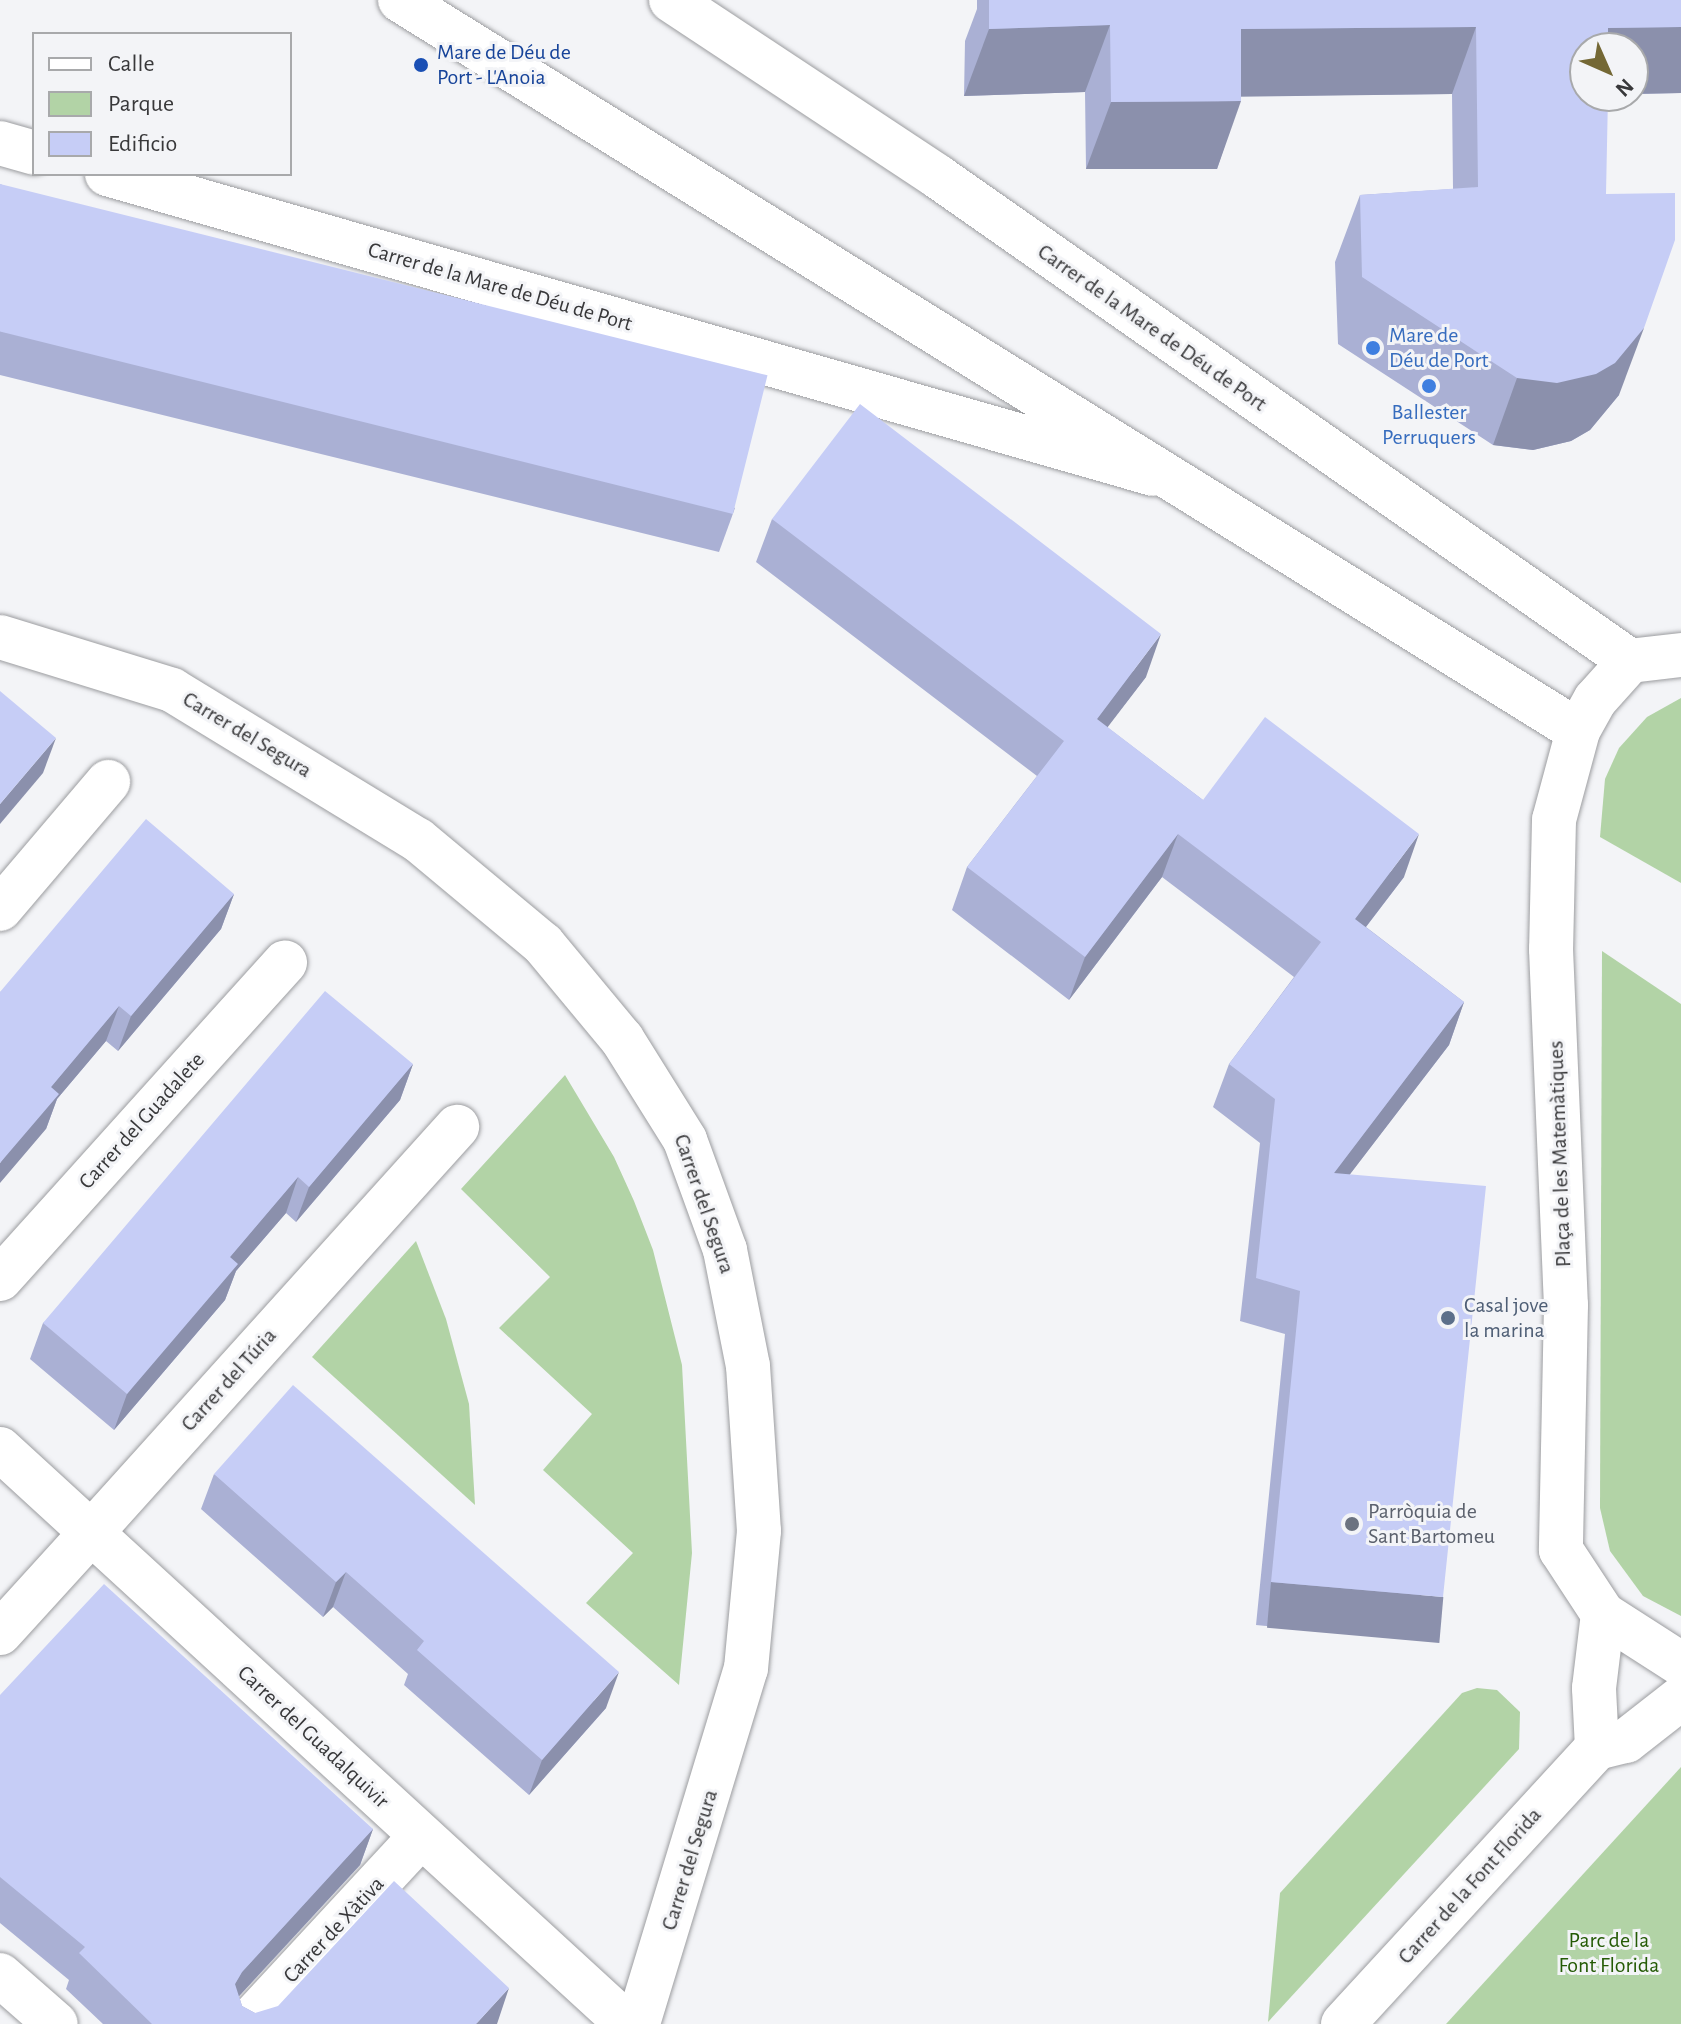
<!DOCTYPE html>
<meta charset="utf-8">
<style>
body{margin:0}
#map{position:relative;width:1681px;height:2024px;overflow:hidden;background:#f3f4f7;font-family:"Alegreya Sans",sans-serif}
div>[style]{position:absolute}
.green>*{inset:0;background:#b2d3a6}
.roads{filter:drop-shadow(0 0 2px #9c9da0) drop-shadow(0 0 2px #9c9da0)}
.pedestrian>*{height:44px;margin:-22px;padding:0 22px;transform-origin:22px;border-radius:22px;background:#fff}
.minor>*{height:44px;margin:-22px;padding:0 22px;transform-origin:22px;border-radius:22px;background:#fff}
.tertiary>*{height:44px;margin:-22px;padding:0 22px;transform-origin:22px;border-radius:22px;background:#fff}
.wall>*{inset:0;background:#aab0d4}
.shaded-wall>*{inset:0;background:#8b90ac;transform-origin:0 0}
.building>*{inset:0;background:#c6cdf6;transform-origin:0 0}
.dots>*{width:22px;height:22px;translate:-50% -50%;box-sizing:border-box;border:4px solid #f3f4f7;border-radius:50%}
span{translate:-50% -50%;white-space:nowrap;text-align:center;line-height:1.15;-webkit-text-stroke:6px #f3f4f7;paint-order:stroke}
.transit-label{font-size:22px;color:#164399}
.left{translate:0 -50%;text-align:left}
.street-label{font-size:22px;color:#38383a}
.shop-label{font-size:22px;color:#366cbe}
.service-label{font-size:22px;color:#4e5e75}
.worship-label{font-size:22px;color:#5b616d}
.park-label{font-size:22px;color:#255b06}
.legend{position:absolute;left:32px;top:32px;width:260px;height:144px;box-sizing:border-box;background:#f3f4f7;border:2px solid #a8a9ab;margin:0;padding:10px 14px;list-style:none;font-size:24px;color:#38383a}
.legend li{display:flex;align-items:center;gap:16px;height:40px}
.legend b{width:40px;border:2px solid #a8a9ab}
.north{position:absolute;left:1569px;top:32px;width:80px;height:80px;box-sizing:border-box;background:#f3f4f7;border:2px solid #a8a9ab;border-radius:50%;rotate:135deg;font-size:22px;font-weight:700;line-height:32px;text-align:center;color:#38383a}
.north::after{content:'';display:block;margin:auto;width:28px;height:36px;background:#746835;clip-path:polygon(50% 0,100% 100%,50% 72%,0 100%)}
</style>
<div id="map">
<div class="green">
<i style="clip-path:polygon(1681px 698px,1681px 883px,1600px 837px,1605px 779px,1619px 748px,1647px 717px)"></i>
<i style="clip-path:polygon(1602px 951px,1681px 1004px,1681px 1616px,1643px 1596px,1610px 1551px,1600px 1508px)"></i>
<i style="clip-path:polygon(565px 1075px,614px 1157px,634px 1201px,653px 1250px,682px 1365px,692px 1553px,679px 1685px,586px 1603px,633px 1553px,543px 1470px,592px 1414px,499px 1328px,550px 1277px,461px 1189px)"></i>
<i style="clip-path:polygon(416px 1241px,446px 1319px,469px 1404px,475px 1505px,312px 1357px)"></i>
<i style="clip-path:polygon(1477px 1688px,1497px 1690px,1520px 1712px,1519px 1749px,1268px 2022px,1280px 1893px,1462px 1693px)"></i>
<i style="clip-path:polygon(1681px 1767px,1681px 2024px,1446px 2024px)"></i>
</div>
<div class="roads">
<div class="pedestrian">
<i style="left:0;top:909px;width:167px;rotate:-49.6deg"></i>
<i style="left:0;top:1279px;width:426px;rotate:-48deg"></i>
<i style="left:91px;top:1533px;width:547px;rotate:-47.97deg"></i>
<i style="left:0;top:1975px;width:74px;rotate:41.2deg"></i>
<i style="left:247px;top:2024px;width:256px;rotate:-47.2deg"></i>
</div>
<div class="minor">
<i style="left:671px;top:0;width:319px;rotate:33.5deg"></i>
<i style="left:937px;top:176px;width:846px;rotate:34.99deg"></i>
<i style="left:0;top:143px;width:35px;rotate:16deg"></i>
<i style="left:107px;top:174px;width:1088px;rotate:16deg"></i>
<i style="left:0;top:637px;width:180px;rotate:17.1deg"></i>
<i style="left:172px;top:690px;width:288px;rotate:31.4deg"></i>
<i style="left:418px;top:840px;width:163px;rotate:39.8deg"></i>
<i style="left:543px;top:944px;width:124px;rotate:50.3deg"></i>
<i style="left:622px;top:1039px;width:119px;rotate:58deg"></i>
<i style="left:685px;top:1140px;width:117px;rotate:70deg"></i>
<i style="left:725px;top:1250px;width:118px;rotate:78.8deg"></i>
<i style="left:748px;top:1366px;width:165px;rotate:86.2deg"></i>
<i style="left:759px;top:1531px;width:138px;rotate:95.4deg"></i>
<i style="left:746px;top:1668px;width:372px;rotate:106.9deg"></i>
<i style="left:0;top:1449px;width:851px;rotate:42.52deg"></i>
<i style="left:0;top:1633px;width:135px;rotate:-47.7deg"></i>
<i style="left:1597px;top:1748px;width:60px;rotate:-92.9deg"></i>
<i style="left:1594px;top:1688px;width:75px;rotate:-83.1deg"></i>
<i style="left:1343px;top:2024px;width:375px;rotate:-47.4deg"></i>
<i style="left:1597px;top:1748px;width:30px;rotate:-14deg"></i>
<i style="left:1626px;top:1741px;width:70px;rotate:-38deg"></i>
</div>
<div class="tertiary">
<i style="left:400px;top:0;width:1386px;rotate:31.82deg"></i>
<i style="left:1681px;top:655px;width:51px;rotate:173.3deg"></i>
<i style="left:1630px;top:661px;width:52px;rotate:131.9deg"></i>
<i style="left:1595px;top:700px;width:35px;rotate:119deg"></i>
<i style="left:1578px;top:731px;width:92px;rotate:105.1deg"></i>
<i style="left:1554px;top:820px;width:129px;rotate:91.3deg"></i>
<i style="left:1551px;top:949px;width:356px;rotate:87.6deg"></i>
<i style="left:1566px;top:1305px;width:245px;rotate:91.2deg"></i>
<i style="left:1561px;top:1550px;width:77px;rotate:56.7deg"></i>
<i style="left:1603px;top:1614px;width:93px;rotate:32.7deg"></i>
</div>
</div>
<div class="wall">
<i style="clip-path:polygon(977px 0,1681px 0,1681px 93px,1633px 94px,1585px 48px,1606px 194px,1619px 395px,1590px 430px,1571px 441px,1533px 450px,1493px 445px,1338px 344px,1335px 262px,1360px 195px,1453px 189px,1452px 94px,1241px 96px,1217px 169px,1086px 169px,1085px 92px,964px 96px,965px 41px,977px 9px)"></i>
<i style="clip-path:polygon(0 184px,735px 508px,719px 552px,0 375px)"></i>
<i style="clip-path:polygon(772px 519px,1146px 677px,1107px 727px,1203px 800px,1404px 877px,1366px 927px,1464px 1002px,1449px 1045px,1350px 1174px,1427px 1640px,1256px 1625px,1285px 1334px,1240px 1321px,1260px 1143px,1213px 1107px,1229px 1064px,1294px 977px,1162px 877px,1069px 1000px,952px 910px,967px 867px,1037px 776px,756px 562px)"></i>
<i style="clip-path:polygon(234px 894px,221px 929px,118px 1051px,106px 1041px,57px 1099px,46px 1129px,0 992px)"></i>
<i style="clip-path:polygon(413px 1064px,400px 1100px,296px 1222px,286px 1213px,236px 1271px,225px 1300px,114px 1430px,30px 1359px,43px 1323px)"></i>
<i style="clip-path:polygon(214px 1474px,606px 1708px,529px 1795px,404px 1685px,408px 1674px,333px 1607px,323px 1617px,201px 1509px)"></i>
<i style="clip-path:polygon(0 1695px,373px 1829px,360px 1865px,239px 1996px,242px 2006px,255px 2013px,496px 2024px,103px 2024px,66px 1989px,69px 1980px,0 1923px)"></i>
</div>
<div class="shaded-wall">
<i style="clip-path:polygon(1110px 25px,1085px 92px,964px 96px,989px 29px)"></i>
<i style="clip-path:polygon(1476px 27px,1452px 94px,1216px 97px,1241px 29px)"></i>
<i style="clip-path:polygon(1681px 27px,1681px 93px,1633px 94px,1633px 48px,1601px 48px,1608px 28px)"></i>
<i style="clip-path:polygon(1241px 101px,1217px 169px,1086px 169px,1111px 102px)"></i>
<i style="clip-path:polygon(1644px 328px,1619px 395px,1590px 430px,1571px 441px,1533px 450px,1493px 445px,1517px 378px)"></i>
<i style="clip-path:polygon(1161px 634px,1146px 677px,1081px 762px,1097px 719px)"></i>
<i style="clip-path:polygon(56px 738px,43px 773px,0 824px,0 804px)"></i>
<i style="clip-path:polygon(1178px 834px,1162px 877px,1069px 1000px,1085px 957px)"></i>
<i style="clip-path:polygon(1419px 834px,1404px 877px,1339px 962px,1355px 919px)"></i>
<i style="clip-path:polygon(234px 894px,221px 929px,118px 1051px,131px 1016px)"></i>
<i style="clip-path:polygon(1464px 1002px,1449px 1045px,1318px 1216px,1334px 1173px)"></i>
<i style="clip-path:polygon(119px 1006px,106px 1041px,57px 1099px,46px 1129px,0 1183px,0 1163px,51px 1087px)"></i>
<i style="clip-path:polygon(413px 1064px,400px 1100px,296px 1222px,309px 1187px)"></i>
<i style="clip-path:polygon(298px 1177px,286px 1213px,236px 1271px,225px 1300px,114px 1430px,127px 1394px,230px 1257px)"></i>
<i style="clip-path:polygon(346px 1572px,333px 1607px,323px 1617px,336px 1582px)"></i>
<i style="left:1271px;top:1582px;width:173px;height:46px;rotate:5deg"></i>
<i style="clip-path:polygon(619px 1672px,606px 1708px,529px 1795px,542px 1760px)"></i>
<i style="clip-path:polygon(373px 1829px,360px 1865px,229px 2007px,235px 1984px,242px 1972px)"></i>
<i style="clip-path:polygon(509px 1988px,497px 2024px,476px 2024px)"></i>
</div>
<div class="building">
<i style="clip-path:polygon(989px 0,1681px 0,1681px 27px,1608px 28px,1608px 48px,1585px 48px,1585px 96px,1608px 96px,1606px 194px,1675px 193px,1675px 240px,1644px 328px,1615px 363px,1596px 374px,1557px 383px,1517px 378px,1362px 277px,1360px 195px,1478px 187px,1476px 27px,1241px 29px,1241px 101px,1111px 102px,1110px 25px,989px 29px)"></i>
<i style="left:0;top:184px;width:791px;height:143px;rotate:14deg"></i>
<i style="clip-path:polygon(860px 404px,1161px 634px,1097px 719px,1203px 800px,1265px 717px,1419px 834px,1355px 919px,1464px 1002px,1334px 1173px,1486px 1186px,1443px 1597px,1271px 1582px,1300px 1291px,1256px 1278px,1275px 1099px,1229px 1064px,1321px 942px,1178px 834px,1085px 957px,967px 867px,1064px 741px,772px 519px)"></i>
<i style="clip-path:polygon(0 691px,56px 738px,0 804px)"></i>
<i style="clip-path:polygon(146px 819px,234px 894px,131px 1016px,119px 1006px,51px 1087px,59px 1094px,0 1163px,0 992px)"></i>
<i style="clip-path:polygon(325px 991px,413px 1064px,309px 1187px,298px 1177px,230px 1257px,238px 1264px,127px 1394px,43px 1323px)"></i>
<i style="clip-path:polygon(293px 1385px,619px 1672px,542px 1760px,417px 1650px,424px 1641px,346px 1572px,336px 1582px,214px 1474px)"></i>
<i style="clip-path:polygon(104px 1584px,373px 1829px,242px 1972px,235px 1984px,242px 2006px,255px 2013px,278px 2006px,394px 1881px,509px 1988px,476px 2024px,152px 2024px,79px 1953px,85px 1947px,0 1877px,0 1695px)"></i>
</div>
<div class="dots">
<i style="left:421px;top:65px;background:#1a4fb4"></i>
<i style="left:1373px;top:348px;background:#3f7fe0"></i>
<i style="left:1429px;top:386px;background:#3f7fe0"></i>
<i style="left:1448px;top:1318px;background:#5c6f8a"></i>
<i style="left:1352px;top:1524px;background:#6b7280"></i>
</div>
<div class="transit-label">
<span class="left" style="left:437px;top:65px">Mare de Déu de<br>Port - L'Anoia</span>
</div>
<div class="street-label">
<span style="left:500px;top:287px;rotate:16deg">Carrer de la Mare de Déu de Port</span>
<span style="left:1152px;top:328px;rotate:35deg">Carrer de la Mare de Déu de Port</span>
<span style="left:247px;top:735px;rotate:31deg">Carrer del Segura</span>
<span style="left:142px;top:1121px;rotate:-48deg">Carrer del Guadalete</span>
<span style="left:1560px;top:1154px;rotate:-92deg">Plaça de les Matemàtiques</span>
<span style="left:704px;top:1204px;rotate:71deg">Carrer del Segura</span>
<span style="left:229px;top:1380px;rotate:-48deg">Carrer del Túria</span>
<span style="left:313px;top:1737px;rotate:43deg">Carrer del Guadalquivir</span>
<span style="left:690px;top:1860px;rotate:-73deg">Carrer del Segura</span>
<span style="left:1470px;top:1886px;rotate:-48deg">Carrer de la Font Florida</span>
<span style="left:334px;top:1930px;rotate:-47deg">Carrer de Xàtiva</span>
</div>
<div class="shop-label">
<span class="left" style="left:1389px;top:348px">Mare de<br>Déu de Port</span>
<span style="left:1429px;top:425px">Ballester<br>Perruquers</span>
</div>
<div class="service-label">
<span class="left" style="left:1464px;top:1318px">Casal jove<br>la marina</span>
</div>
<div class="worship-label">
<span class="left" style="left:1368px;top:1524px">Parròquia de<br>Sant Bartomeu</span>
</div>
<div class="park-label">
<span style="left:1609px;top:1953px">Parc de la<br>Font Florida</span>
</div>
<ul class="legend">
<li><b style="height:10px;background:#fff"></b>Calle</li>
<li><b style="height:22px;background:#b2d3a6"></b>Parque</li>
<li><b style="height:22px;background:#c6cdf6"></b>Edificio</li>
</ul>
<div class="north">N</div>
</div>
